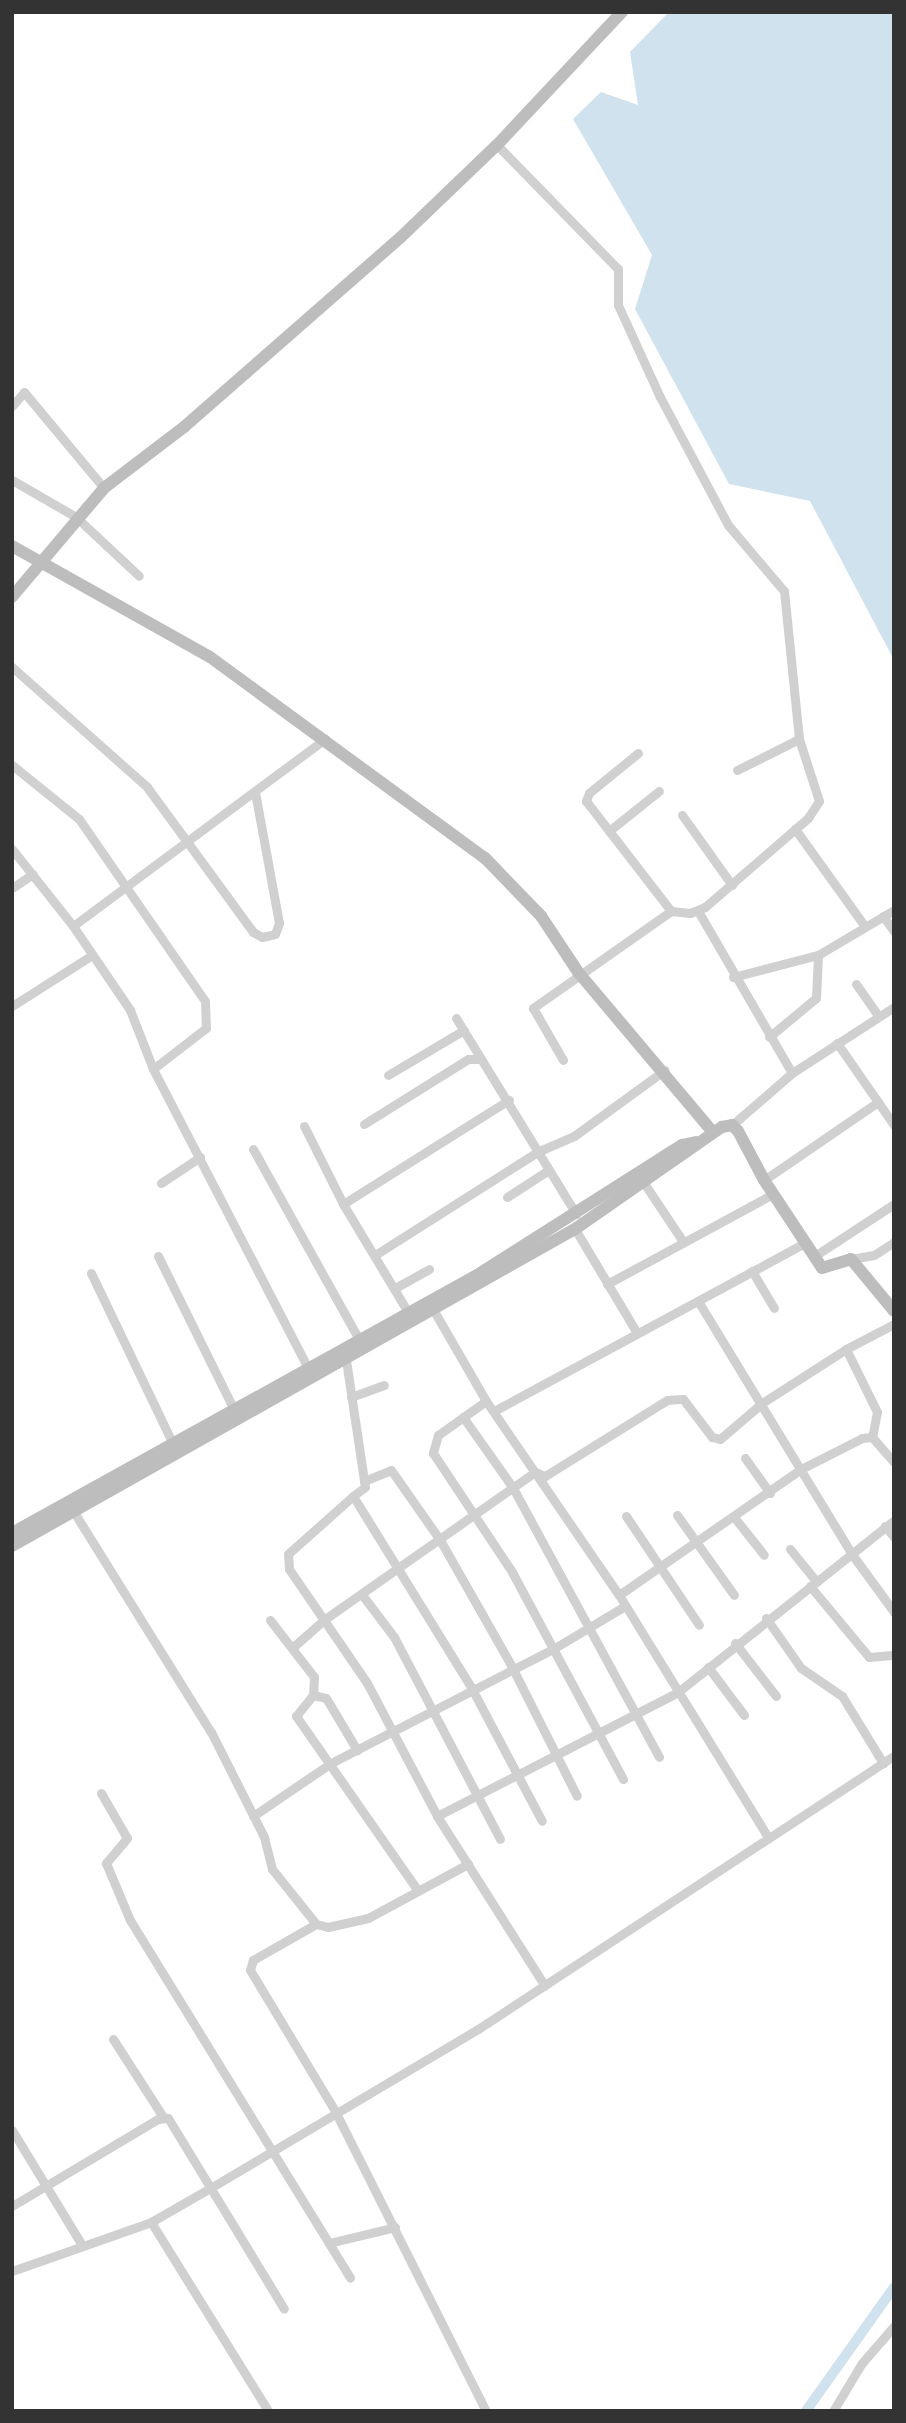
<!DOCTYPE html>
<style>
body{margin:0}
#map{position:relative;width:906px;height:2423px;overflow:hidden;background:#fff;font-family:Ubuntu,sans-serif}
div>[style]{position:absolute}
.water>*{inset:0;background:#cfe2ee}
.canal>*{height:10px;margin:-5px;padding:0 5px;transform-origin:5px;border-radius:5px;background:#cfe2ee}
.street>*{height:9px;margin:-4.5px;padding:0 4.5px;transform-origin:4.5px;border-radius:4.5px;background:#d0d0d0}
.secondary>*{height:12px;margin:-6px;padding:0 6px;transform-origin:6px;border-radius:6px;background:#bdbdbd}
span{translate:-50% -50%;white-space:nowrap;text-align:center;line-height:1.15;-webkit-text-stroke:7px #fff;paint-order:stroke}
.frame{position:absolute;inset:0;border:14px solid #333;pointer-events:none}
</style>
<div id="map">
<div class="water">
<i style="clip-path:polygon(669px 12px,894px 12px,894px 660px,810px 501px,729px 484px,635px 309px,652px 255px,573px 119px,601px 92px,638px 105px,630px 52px)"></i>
</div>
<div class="canal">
<i style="left:806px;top:2411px;width:152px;rotate:-54.6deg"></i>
</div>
<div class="street">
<i style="left:497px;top:145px;width:173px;rotate:45.7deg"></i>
<i style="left:618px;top:269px;width:36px;rotate:90deg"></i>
<i style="left:618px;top:305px;width:101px;rotate:65.5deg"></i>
<i style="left:660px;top:397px;width:145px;rotate:62deg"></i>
<i style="left:728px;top:525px;width:87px;rotate:49.7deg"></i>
<i style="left:784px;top:591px;width:149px;rotate:84.2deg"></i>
<i style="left:799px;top:739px;width:65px;rotate:72.1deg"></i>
<i style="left:819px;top:801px;width:20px;rotate:123deg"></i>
<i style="left:808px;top:818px;width:136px;rotate:139.2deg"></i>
<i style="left:705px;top:907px;width:16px;rotate:158deg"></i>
<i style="left:690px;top:913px;width:19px;rotate:-174deg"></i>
<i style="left:671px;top:911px;width:169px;rotate:144.9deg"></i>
<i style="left:533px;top:1008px;width:60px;rotate:60deg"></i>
<i style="left:12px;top:406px;width:18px;rotate:-49deg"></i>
<i style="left:24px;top:392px;width:125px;rotate:50.2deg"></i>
<i style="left:12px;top:480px;width:74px;rotate:30deg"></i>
<i style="left:76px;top:517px;width:86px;rotate:43.1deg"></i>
<i style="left:12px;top:667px;width:181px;rotate:41.6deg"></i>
<i style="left:147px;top:787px;width:180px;rotate:53.8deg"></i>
<i style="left:253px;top:932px;width:10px;rotate:29deg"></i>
<i style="left:262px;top:937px;width:13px;rotate:-13deg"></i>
<i style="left:275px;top:934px;width:12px;rotate:-70deg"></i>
<i style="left:279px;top:923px;width:133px;rotate:-100.4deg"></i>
<i style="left:638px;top:753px;width:63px;rotate:140.8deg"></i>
<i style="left:589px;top:793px;width:9px;rotate:111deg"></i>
<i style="left:586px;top:801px;width:139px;rotate:52.3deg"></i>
<i style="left:12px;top:765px;width:86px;rotate:38.9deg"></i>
<i style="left:79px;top:819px;width:221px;rotate:55.3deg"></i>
<i style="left:205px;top:1001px;width:27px;rotate:88deg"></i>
<i style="left:206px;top:1028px;width:67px;rotate:142.3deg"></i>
<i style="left:737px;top:770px;width:69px;rotate:-26.6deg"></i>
<i style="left:682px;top:815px;width:86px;rotate:54.5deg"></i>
<i style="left:795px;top:829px;width:118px;rotate:54.3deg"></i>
<i style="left:609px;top:831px;width:64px;rotate:-38.7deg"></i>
<i style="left:12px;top:849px;width:98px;rotate:51.6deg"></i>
<i style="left:73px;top:926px;width:102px;rotate:55.8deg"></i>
<i style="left:130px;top:1010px;width:63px;rotate:68.7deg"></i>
<i style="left:153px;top:1069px;width:339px;rotate:62.6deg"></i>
<i style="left:12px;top:888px;width:25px;rotate:-34deg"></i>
<i style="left:698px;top:911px;width:187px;rotate:59.9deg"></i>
<i style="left:883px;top:916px;width:19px;rotate:54deg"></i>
<i style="left:73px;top:926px;width:314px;rotate:-36.6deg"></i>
<i style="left:733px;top:977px;width:88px;rotate:-14.5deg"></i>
<i style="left:818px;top:955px;width:88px;rotate:-30.6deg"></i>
<i style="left:856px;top:984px;width:39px;rotate:55deg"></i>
<i style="left:12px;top:1006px;width:95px;rotate:-32.5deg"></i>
<i style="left:456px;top:1018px;width:230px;rotate:58.5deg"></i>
<i style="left:769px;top:1037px;width:61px;rotate:-39.7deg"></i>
<i style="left:816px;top:998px;width:43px;rotate:-87.3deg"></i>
<i style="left:837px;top:1043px;width:100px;rotate:55.2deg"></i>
<i style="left:388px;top:1075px;width:88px;rotate:-30.6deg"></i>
<i style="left:364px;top:1124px;width:123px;rotate:-32deg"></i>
<i style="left:468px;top:1059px;width:13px"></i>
<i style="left:732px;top:1125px;width:79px;rotate:-40.9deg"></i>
<i style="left:792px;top:1073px;width:121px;rotate:-32.9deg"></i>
<i style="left:304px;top:1126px;width:87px;rotate:63.4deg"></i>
<i style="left:343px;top:1204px;width:128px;rotate:59deg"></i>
<i style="left:253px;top:1149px;width:220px;rotate:60.9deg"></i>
<i style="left:764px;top:1180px;width:138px;rotate:-34.4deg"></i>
<i style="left:161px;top:1183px;width:47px;rotate:-33.7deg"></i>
<i style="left:644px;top:1183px;width:69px;rotate:56.3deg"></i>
<i style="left:507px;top:1197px;width:48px;rotate:-33deg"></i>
<i style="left:343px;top:1204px;width:196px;rotate:-32.1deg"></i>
<i style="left:575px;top:1229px;width:121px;rotate:59.2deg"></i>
<i style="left:375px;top:1255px;width:192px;rotate:-32.4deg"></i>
<i style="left:537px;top:1152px;width:40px;rotate:-23.4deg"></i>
<i style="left:574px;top:1136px;width:112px;rotate:-36deg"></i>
<i style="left:158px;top:1256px;width:169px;rotate:63.7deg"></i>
<i style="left:813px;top:1257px;width:97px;rotate:-33.2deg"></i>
<i style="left:851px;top:1259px;width:23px;rotate:-10deg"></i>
<i style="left:874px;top:1255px;width:24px;rotate:-33deg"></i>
<i style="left:752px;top:1271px;width:43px;rotate:59.3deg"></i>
<i style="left:91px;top:1273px;width:187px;rotate:64.4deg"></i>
<i style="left:607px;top:1284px;width:189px;rotate:-28.5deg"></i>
<i style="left:395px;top:1288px;width:39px;rotate:-29deg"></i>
<i style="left:698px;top:1301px;width:295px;rotate:58.7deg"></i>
<i style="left:851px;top:1553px;width:73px;rotate:53.9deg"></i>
<i style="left:430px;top:1304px;width:112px;rotate:60deg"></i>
<i style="left:486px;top:1401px;width:235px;rotate:55.6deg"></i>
<i style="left:619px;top:1595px;width:284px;rotate:58.4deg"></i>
<i style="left:846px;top:1349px;width:70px;rotate:63.8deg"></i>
<i style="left:877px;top:1412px;width:25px;rotate:101deg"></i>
<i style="left:346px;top:1360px;width:128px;rotate:81.5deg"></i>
<i style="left:365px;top:1487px;width:15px;rotate:143deg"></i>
<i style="left:353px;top:1496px;width:227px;rotate:58.3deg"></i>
<i style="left:472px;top:1689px;width:149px;rotate:62.1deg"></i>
<i style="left:351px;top:1397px;width:35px;rotate:-20deg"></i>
<i style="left:486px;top:1401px;width:59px;rotate:144.7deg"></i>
<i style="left:438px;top:1435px;width:19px;rotate:106deg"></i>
<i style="left:433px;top:1453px;width:143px;rotate:56.4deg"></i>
<i style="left:512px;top:1572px;width:235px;rotate:61.8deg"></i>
<i style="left:494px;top:1411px;width:351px;rotate:-28.4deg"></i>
<i style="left:463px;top:1417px;width:87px;rotate:54.8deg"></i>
<i style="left:513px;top:1488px;width:306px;rotate:61.5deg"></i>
<i style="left:745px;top:1458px;width:43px;rotate:54.5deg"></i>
<i style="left:364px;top:1481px;width:29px;rotate:-22deg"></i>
<i style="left:391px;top:1470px;width:85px;rotate:55deg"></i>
<i style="left:440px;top:1540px;width:146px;rotate:60.4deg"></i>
<i style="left:512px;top:1667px;width:144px;rotate:63.3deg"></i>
<i style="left:353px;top:1496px;width:87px;rotate:138.3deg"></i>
<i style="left:288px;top:1554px;width:15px;rotate:86deg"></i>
<i style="left:289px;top:1569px;width:138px;rotate:55.6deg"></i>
<i style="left:367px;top:1683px;width:150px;rotate:62.2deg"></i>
<i style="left:437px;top:1816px;width:201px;rotate:57.6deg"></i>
<i style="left:72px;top:1509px;width:263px;rotate:58.1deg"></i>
<i style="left:211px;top:1732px;width:118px;rotate:63.2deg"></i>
<i style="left:264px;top:1837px;width:33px;rotate:76deg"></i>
<i style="left:272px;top:1869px;width:70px;rotate:51.3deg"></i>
<i style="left:316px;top:1924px;width:12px;rotate:14deg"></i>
<i style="left:328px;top:1927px;width:41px;rotate:-12.7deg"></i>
<i style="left:368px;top:1918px;width:114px;rotate:-28.4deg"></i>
<i style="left:677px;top:1515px;width:98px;rotate:54.5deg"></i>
<i style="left:626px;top:1516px;width:131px;rotate:56.2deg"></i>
<i style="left:734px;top:1517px;width:48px;rotate:51.7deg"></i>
<i style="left:885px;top:1526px;width:14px;rotate:51deg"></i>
<i style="left:790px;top:1549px;width:41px;rotate:50.9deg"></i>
<i style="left:810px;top:1586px;width:92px;rotate:50.3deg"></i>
<i style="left:869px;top:1657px;width:25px;rotate:-5deg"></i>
<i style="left:619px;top:1595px;width:221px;rotate:-34.7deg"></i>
<i style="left:801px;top:1469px;width:68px;rotate:-26.9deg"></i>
<i style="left:862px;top:1438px;width:10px;rotate:-6deg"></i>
<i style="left:872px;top:1437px;width:33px;rotate:49deg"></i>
<i style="left:363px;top:1596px;width:51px;rotate:52.9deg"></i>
<i style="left:394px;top:1637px;width:228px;rotate:62.3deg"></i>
<i style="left:766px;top:1618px;width:61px;rotate:55deg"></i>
<i style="left:801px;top:1668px;width:50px;rotate:34.3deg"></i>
<i style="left:842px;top:1696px;width:79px;rotate:58.5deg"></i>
<i style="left:270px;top:1620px;width:72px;rotate:52.3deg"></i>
<i style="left:314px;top:1677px;width:18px;rotate:93deg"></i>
<i style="left:313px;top:1695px;width:13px;rotate:13deg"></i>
<i style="left:326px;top:1698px;width:61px;rotate:59.2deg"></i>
<i style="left:735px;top:1643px;width:67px;rotate:52.3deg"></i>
<i style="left:292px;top:1648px;width:44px;rotate:-41.3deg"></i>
<i style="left:325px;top:1619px;width:256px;rotate:-35deg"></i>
<i style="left:535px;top:1472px;width:11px;rotate:22deg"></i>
<i style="left:545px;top:1476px;width:144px;rotate:-31.9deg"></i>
<i style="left:667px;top:1400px;width:16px;rotate:-4deg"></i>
<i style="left:683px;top:1399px;width:48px;rotate:52.7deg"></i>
<i style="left:712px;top:1437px;width:8px;rotate:14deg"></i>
<i style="left:720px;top:1439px;width:55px;rotate:-40.6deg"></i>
<i style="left:762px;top:1403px;width:100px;rotate:-32.7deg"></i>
<i style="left:846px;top:1349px;width:54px;rotate:-27.5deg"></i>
<i style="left:708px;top:1667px;width:60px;rotate:53.1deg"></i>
<i style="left:313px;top:1695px;width:27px;rotate:129deg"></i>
<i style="left:296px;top:1716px;width:213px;rotate:55.1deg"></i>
<i style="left:101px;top:1793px;width:52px;rotate:60deg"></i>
<i style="left:127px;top:1838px;width:33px;rotate:130deg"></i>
<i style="left:106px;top:1863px;width:62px;rotate:67.2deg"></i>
<i style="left:130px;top:1920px;width:420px;rotate:58.4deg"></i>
<i style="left:253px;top:1816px;width:94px;rotate:-34.2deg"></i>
<i style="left:331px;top:1763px;width:250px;rotate:-27.2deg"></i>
<i style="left:553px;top:1649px;width:84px;rotate:-30.8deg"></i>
<i style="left:437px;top:1816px;width:271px;rotate:-27.2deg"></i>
<i style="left:678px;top:1692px;width:276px;rotate:-38.5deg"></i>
<i style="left:316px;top:1924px;width:73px;rotate:150.3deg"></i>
<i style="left:253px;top:1960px;width:10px;rotate:107deg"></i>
<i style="left:250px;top:1970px;width:165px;rotate:58.9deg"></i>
<i style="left:335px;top:2111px;width:336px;rotate:63.3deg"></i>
<i style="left:113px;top:2039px;width:93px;rotate:57.3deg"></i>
<i style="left:12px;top:2130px;width:135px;rotate:58.7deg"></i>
<i style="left:12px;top:2206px;width:170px;rotate:-30.8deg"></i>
<i style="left:158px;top:2119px;width:10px;rotate:-6deg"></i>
<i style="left:168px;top:2118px;width:223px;rotate:58.7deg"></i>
<i style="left:151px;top:2222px;width:222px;rotate:58.2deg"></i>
<i style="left:329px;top:2243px;width:68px;rotate:-13.6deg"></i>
<i style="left:12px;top:2271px;width:147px;rotate:-19.4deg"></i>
<i style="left:151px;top:2222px;width:70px;rotate:-29.8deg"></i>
<i style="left:212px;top:2187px;width:309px;rotate:-30.7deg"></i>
<i style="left:478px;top:2029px;width:498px;rotate:-33.3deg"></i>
<i style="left:833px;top:2411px;width:56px;rotate:-58.9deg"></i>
<i style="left:862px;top:2363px;width:49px;rotate:-49.1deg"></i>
</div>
<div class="secondary">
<i style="left:12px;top:546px;width:227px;rotate:29.3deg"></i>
<i style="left:210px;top:657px;width:341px;rotate:36.2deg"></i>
<i style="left:485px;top:858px;width:81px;rotate:46deg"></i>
<i style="left:541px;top:916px;width:67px;rotate:56.5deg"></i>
<i style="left:578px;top:972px;width:208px;rotate:49.9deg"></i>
<i style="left:12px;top:597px;width:143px;rotate:-49.8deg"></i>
<i style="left:104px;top:488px;width:101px;rotate:-37.3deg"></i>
<i style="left:184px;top:427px;width:288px;rotate:-41.2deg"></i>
<i style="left:401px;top:237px;width:133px;rotate:-43.8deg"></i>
<i style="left:497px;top:145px;width:183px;rotate:-46.8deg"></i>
<i style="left:12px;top:1533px;width:532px;rotate:-29.02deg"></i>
<i style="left:477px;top:1275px;width:243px;rotate:-32.4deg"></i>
<i style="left:682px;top:1145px;width:14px;rotate:-12deg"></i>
<i style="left:12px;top:1546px;width:646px;rotate:-29.38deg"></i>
<i style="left:575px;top:1229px;width:179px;rotate:-34.8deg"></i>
<i style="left:722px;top:1127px;width:10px;rotate:-11deg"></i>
<i style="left:732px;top:1125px;width:8px;rotate:45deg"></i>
<i style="left:738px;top:1131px;width:55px;rotate:62deg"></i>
<i style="left:764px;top:1180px;width:105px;rotate:56.6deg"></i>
<i style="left:822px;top:1268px;width:30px;rotate:-17deg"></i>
<i style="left:851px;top:1259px;width:67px;rotate:50.4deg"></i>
</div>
<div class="frame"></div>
</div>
